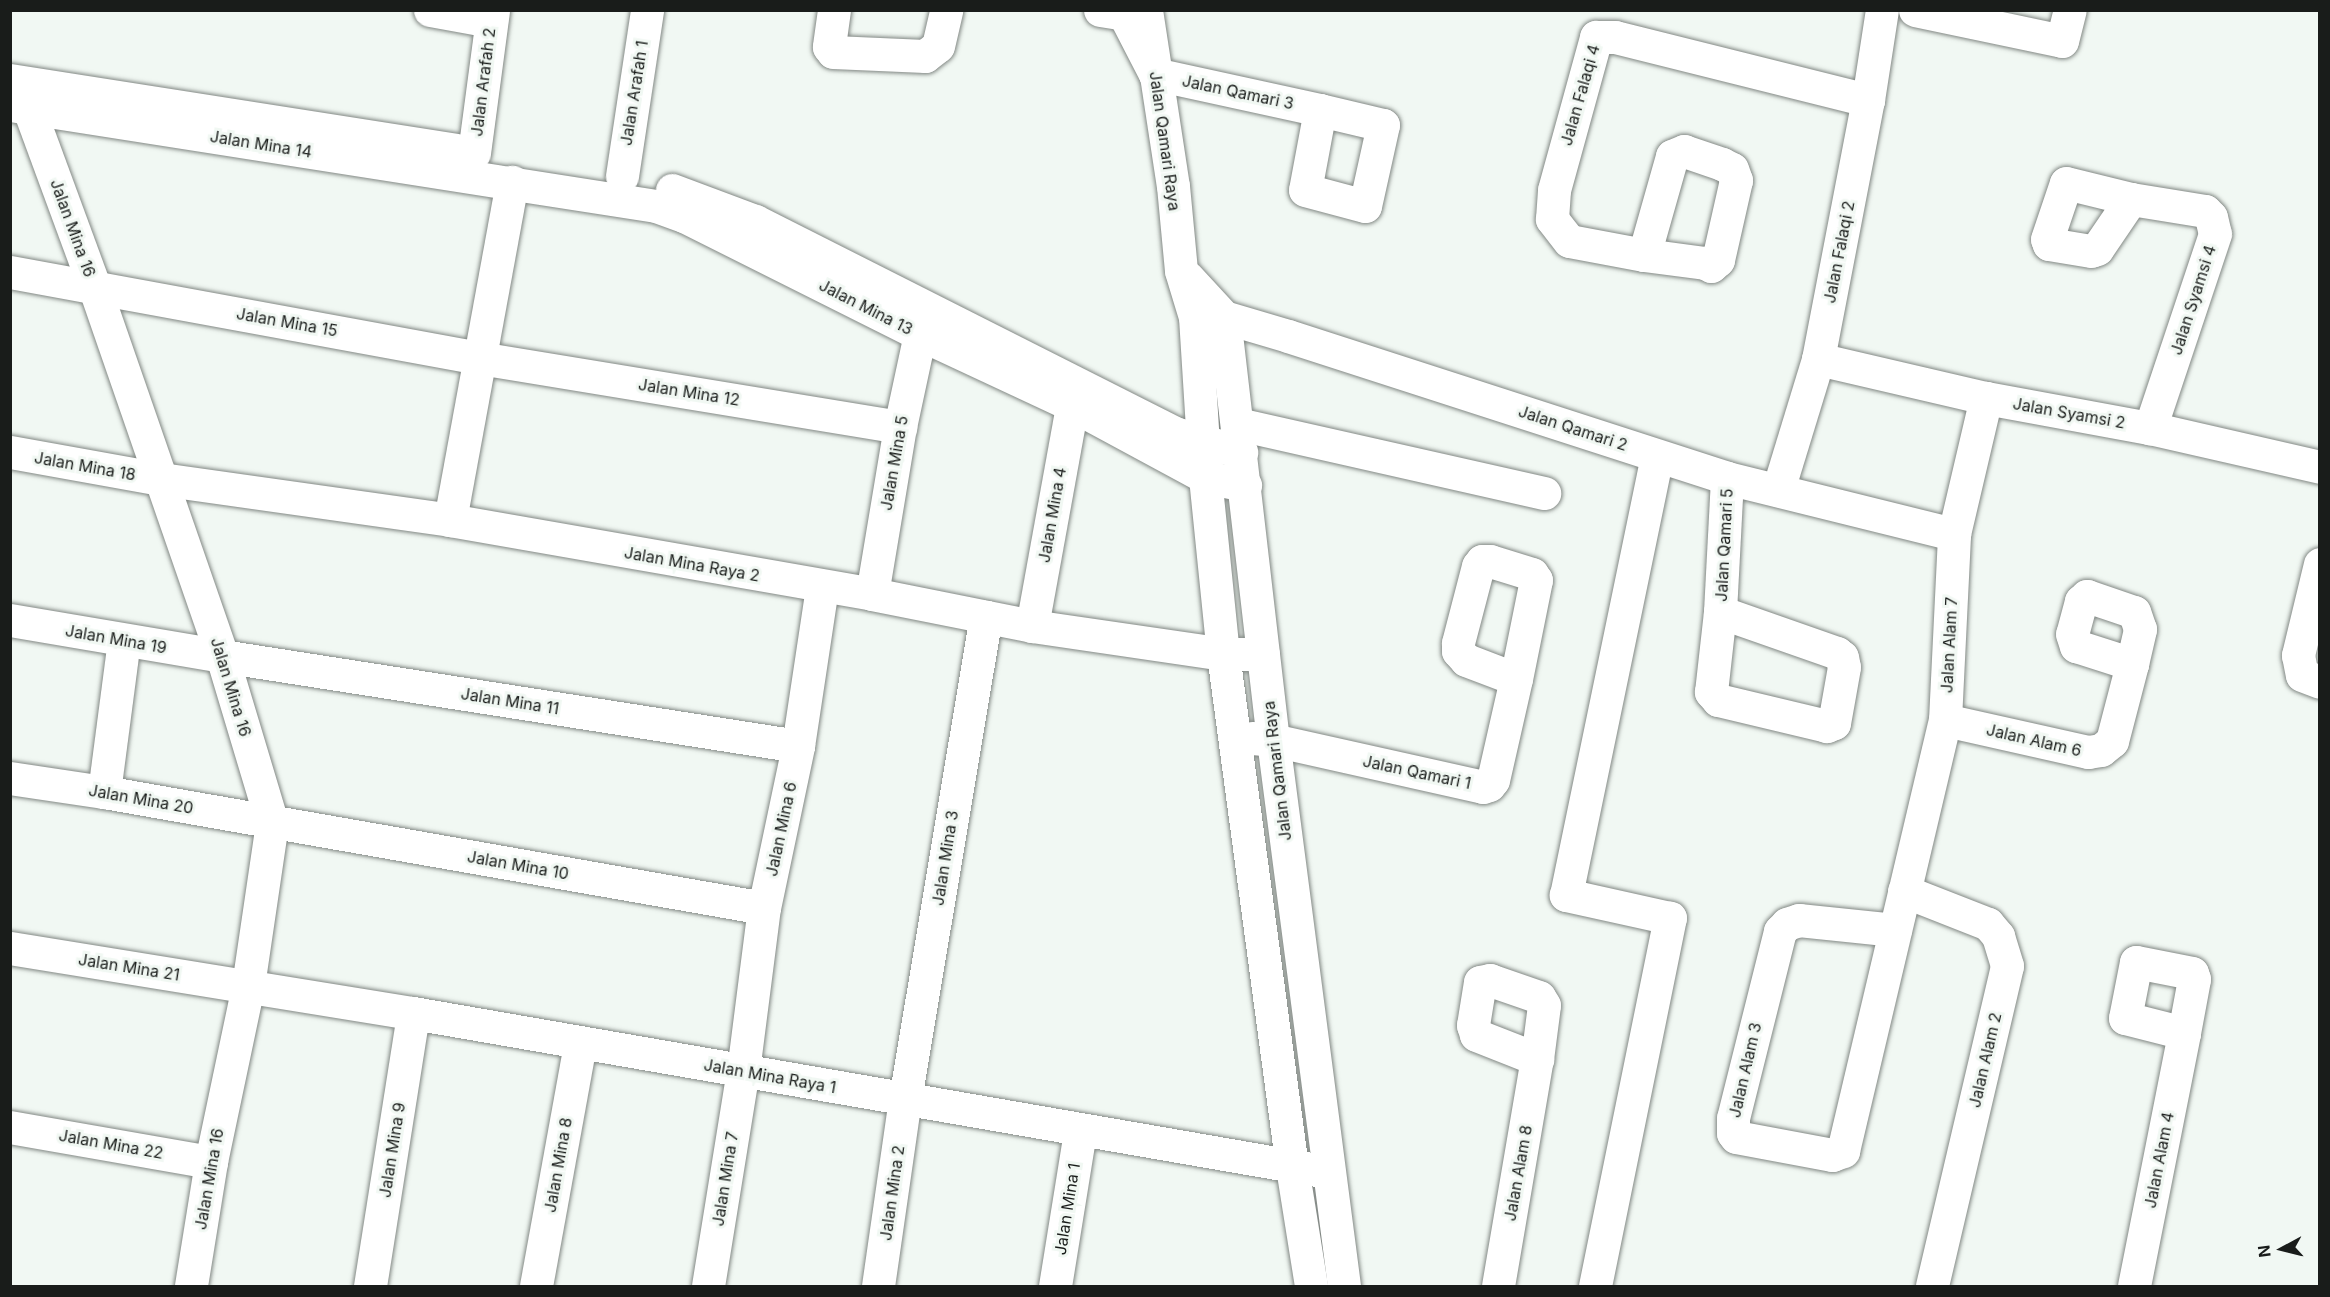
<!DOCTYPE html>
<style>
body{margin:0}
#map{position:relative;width:2330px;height:1297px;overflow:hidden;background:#f1f8f3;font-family:Inter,sans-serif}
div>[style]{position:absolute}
.roads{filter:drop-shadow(0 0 2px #828884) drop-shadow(0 0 2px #828884)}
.street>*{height:33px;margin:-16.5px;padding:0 16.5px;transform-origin:16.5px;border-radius:16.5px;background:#fff}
span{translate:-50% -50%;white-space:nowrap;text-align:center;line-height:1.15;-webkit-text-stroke:6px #f1f8f3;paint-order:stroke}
.street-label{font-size:16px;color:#191c1a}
.frame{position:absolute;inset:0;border:12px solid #191c1a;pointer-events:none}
.north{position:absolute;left:2252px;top:1219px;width:60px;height:60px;-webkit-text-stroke:4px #f1f8f3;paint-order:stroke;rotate:263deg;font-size:16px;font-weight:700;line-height:24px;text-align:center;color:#191c1a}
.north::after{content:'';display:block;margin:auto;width:21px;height:27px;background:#191c1a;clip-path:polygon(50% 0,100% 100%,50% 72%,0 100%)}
</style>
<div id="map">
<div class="roads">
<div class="street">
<i style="left:430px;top:10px;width:62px;rotate:10.2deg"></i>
<i style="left:834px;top:10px;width:37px;rotate:98deg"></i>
<i style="left:829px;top:47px;width:6px;rotate:51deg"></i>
<i style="left:833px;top:52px;width:92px;rotate:2.5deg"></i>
<i style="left:925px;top:56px;width:16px;rotate:-38deg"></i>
<i style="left:938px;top:46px;width:37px;rotate:-77deg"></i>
<i style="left:1100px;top:10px;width:24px;rotate:9deg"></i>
<i style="left:1124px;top:14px;width:68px;rotate:62.7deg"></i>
<i style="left:1155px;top:74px;width:169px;rotate:12.3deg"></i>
<i style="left:1320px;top:110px;width:81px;rotate:100.6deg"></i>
<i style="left:1305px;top:190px;width:62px;rotate:14.9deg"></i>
<i style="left:1365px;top:206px;width:83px;rotate:-77.5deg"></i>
<i style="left:1383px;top:125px;width:65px;rotate:-166.6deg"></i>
<i style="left:1146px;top:10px;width:178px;rotate:81.3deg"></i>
<i style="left:1173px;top:186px;width:85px;rotate:84.6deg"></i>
<i style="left:1181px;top:271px;width:48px;rotate:73.1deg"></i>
<i style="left:1195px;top:317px;width:160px;rotate:86.4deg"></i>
<i style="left:1205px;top:477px;width:178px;rotate:84.2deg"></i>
<i style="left:1223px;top:654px;width:518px;rotate:82.34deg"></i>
<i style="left:1292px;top:1167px;width:121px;rotate:80.9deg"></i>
<i style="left:1915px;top:10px;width:150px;rotate:11.9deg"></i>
<i style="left:2062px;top:41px;width:32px;rotate:-76deg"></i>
<i style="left:10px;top:80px;width:451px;rotate:8.9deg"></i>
<i style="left:10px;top:105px;width:654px;rotate:8.89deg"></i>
<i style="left:656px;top:206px;width:30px;rotate:20deg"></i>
<i style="left:684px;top:216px;width:264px;rotate:26.6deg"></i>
<i style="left:920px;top:334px;width:168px;rotate:25deg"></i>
<i style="left:1072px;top:405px;width:151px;rotate:28.4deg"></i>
<i style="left:1205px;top:477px;width:41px;rotate:11.3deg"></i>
<i style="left:29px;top:109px;width:189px;rotate:69.8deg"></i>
<i style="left:94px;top:286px;width:392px;rotate:70.9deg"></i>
<i style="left:222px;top:656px;width:174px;rotate:73.3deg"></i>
<i style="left:272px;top:823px;width:165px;rotate:98.4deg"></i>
<i style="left:248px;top:986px;width:180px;rotate:101.9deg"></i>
<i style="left:211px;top:1162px;width:126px;rotate:99.2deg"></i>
<i style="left:474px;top:153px;width:144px;rotate:-82.4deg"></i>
<i style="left:622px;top:176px;width:168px;rotate:-81.4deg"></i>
<i style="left:672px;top:190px;width:89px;rotate:20.5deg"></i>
<i style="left:755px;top:221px;width:470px;rotate:26.8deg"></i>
<i style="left:1174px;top:433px;width:70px;rotate:15.8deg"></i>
<i style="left:2131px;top:199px;width:60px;rotate:124.2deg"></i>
<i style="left:2097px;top:249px;width:6px;rotate:162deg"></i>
<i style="left:2091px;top:251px;width:43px;rotate:-170.5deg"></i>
<i style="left:2049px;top:244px;width:5px;rotate:-112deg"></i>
<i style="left:2047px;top:239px;width:59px;rotate:-71.3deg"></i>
<i style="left:2066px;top:183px;width:67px;rotate:13.8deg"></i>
<i style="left:2131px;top:199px;width:75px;rotate:9.2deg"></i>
<i style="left:2205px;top:211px;width:8px;rotate:45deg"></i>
<i style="left:2211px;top:217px;width:17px;rotate:77deg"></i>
<i style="left:2215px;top:234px;width:205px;rotate:108.5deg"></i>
<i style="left:1644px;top:255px;width:103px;rotate:-74.2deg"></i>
<i style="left:1672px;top:156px;width:13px;rotate:-23deg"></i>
<i style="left:1684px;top:151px;width:40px;rotate:18.9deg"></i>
<i style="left:1722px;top:164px;width:11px;rotate:27deg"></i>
<i style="left:1732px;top:169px;width:12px;rotate:70deg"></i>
<i style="left:1736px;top:180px;width:82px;rotate:102.7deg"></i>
<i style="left:1718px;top:260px;width:9px;rotate:139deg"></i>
<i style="left:1711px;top:266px;width:7px;rotate:-153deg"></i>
<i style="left:1705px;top:263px;width:62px;rotate:-172.5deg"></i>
<i style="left:1644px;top:255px;width:76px;rotate:-169.4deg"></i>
<i style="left:1569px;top:241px;width:28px;rotate:-128deg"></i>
<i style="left:1552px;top:219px;width:29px;rotate:-86deg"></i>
<i style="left:1554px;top:190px;width:159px;rotate:-74.6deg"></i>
<i style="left:1596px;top:37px;width:19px"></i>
<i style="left:1615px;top:37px;width:261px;rotate:14deg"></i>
<i style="left:10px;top:272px;width:477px;rotate:10.4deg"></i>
<i style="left:479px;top:358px;width:427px;rotate:9.3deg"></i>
<i style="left:1187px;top:277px;width:54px;rotate:47.2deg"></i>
<i style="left:1224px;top:317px;width:426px;rotate:83.4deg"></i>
<i style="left:1273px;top:740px;width:551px;rotate:82.59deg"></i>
<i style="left:1205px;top:317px;width:19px"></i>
<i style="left:1224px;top:317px;width:67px;rotate:16.5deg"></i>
<i style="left:1288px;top:336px;width:461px;rotate:17.9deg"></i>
<i style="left:1727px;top:478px;width:234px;rotate:13.9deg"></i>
<i style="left:1818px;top:359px;width:172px;rotate:13.1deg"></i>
<i style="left:1986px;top:398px;width:167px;rotate:10.4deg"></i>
<i style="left:2150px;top:428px;width:174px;rotate:12.9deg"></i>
<i style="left:1238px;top:424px;width:314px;rotate:12.7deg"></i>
<i style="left:10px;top:452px;width:152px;rotate:10.2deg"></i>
<i style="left:160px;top:479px;width:293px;rotate:8deg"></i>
<i style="left:450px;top:520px;width:428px;rotate:9.9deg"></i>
<i style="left:872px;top:594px;width:163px;rotate:11.3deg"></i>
<i style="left:1032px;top:626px;width:193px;rotate:8.3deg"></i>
<i style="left:1223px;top:654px;width:40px"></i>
<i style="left:1778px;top:490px;width:137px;rotate:-73deg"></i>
<i style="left:1818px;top:359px;width:264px;rotate:-79.1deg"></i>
<i style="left:1868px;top:100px;width:91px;rotate:-81.2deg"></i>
<i style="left:450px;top:520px;width:344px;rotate:-79.6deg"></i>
<i style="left:2320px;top:564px;width:94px;rotate:103.6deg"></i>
<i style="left:2298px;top:655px;width:20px;rotate:79deg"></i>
<i style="left:2302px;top:675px;width:19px;rotate:21deg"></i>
<i style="left:872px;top:594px;width:169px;rotate:-80.5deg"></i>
<i style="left:900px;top:427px;width:95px;rotate:-77.9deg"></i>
<i style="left:1720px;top:612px;width:124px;rotate:19.3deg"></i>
<i style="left:1837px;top:653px;width:6px;rotate:39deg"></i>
<i style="left:1842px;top:657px;width:10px;rotate:79deg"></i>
<i style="left:1844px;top:667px;width:57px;rotate:100.1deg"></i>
<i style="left:1834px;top:723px;width:8px;rotate:157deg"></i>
<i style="left:1827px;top:726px;width:112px;rotate:-166.6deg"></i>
<i style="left:1718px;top:700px;width:11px;rotate:-131deg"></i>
<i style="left:1711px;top:692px;width:81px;rotate:-83.6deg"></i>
<i style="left:1720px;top:612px;width:134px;rotate:-87deg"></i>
<i style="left:10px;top:620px;width:215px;rotate:9.6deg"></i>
<i style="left:222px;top:656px;width:583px;rotate:8.88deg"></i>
<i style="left:1032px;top:626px;width:225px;rotate:-79.7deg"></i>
<i style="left:1945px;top:720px;width:147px;rotate:12.6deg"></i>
<i style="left:2088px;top:752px;width:13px;rotate:-9deg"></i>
<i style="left:2101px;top:750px;width:14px;rotate:-39deg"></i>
<i style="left:2112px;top:741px;width:80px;rotate:-75.4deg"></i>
<i style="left:2132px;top:664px;width:36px;rotate:-77deg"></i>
<i style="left:2140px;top:629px;width:18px;rotate:-109deg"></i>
<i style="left:2134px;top:612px;width:50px;rotate:-161.2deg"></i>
<i style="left:2087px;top:596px;width:8px;rotate:140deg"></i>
<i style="left:2081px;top:601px;width:34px;rotate:105deg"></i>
<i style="left:2072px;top:634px;width:13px;rotate:72deg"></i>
<i style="left:2076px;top:646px;width:59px;rotate:17.8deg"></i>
<i style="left:1252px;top:738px;width:21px;rotate:5deg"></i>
<i style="left:1273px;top:740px;width:215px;rotate:12.6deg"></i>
<i style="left:1483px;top:787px;width:6px;rotate:-18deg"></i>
<i style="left:1489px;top:785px;width:6px;rotate:-51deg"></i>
<i style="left:1493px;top:780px;width:104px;rotate:-77.2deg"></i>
<i style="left:1516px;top:679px;width:101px;rotate:-78.6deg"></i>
<i style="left:1536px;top:580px;width:7px;rotate:-124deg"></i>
<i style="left:1532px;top:574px;width:44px;rotate:-162.8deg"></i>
<i style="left:1490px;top:561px;width:8px;rotate:180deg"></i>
<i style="left:1482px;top:561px;width:6px;rotate:129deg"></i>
<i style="left:1478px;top:566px;width:80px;rotate:104.6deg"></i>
<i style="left:1458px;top:643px;width:8px;rotate:90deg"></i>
<i style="left:1458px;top:651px;width:12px;rotate:48deg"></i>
<i style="left:1466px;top:660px;width:53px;rotate:20.8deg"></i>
<i style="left:10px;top:778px;width:95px;rotate:8.5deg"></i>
<i style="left:104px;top:792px;width:670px;rotate:9.97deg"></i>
<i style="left:104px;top:792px;width:153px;rotate:-82.5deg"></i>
<i style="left:1904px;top:891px;width:90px;rotate:21.4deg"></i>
<i style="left:1988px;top:924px;width:16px;rotate:50deg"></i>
<i style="left:1998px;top:936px;width:31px;rotate:73deg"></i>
<i style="left:2007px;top:966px;width:329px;rotate:103.2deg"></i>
<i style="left:1895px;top:930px;width:97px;rotate:-174.1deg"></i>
<i style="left:1799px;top:920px;width:13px;rotate:162deg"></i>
<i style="left:1787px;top:924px;width:10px;rotate:135deg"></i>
<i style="left:1780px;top:931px;width:193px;rotate:104.1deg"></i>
<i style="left:1733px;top:1118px;width:15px;rotate:90deg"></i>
<i style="left:1733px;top:1133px;width:5px;rotate:53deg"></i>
<i style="left:1736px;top:1137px;width:98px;rotate:10.6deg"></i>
<i style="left:1832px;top:1155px;width:12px;rotate:-20deg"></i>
<i style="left:1843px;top:1151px;width:443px;rotate:-76.7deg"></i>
<i style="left:1945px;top:720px;width:186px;rotate:-87.2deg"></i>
<i style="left:1954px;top:534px;width:140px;rotate:-76.8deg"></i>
<i style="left:10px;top:948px;width:408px;rotate:9.2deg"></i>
<i style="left:413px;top:1013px;width:929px;rotate:9.86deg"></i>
<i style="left:10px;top:1127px;width:204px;rotate:9.9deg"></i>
<i style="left:370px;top:1286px;width:276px;rotate:-81deg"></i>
<i style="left:536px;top:1286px;width:247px;rotate:-79.7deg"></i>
<i style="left:708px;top:1286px;width:218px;rotate:-80.8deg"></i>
<i style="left:743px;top:1071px;width:164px;rotate:-82.7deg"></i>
<i style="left:764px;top:908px;width:166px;rotate:-78.1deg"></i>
<i style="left:798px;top:746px;width:161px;rotate:-81.4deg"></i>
<i style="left:878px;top:1286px;width:189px;rotate:-81.8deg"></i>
<i style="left:905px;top:1099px;width:489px;rotate:-80.5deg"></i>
<i style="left:1055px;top:1286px;width:157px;rotate:-80.8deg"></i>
<i style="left:1498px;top:1286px;width:230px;rotate:-80.3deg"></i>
<i style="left:1537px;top:1059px;width:54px;rotate:-82.6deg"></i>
<i style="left:1544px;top:1005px;width:9px;rotate:-122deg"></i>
<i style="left:1539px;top:997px;width:52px;rotate:-160.9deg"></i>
<i style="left:1490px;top:980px;width:10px;rotate:169deg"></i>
<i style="left:1480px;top:982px;width:44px;rotate:99.2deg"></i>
<i style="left:1473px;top:1025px;width:10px;rotate:73deg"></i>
<i style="left:1476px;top:1035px;width:66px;rotate:21.5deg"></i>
<i style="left:1595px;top:1286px;width:376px;rotate:-78.5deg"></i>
<i style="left:1670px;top:918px;width:107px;rotate:-167.5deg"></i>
<i style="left:1566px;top:895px;width:448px;rotate:-78.3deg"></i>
<i style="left:2134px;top:1286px;width:258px;rotate:-78.8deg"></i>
<i style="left:2184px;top:1033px;width:55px;rotate:-79.5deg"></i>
<i style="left:2194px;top:979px;width:6px;rotate:-108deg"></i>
<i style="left:2192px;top:973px;width:57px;rotate:-168.9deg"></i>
<i style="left:2136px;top:962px;width:57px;rotate:101.1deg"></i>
<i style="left:2125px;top:1018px;width:61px;rotate:14.3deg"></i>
</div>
</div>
<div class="street-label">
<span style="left:483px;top:82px;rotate:-83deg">Jalan Arafah 2</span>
<span style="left:1238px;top:92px;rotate:12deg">Jalan Qamari 3</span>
<span style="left:634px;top:93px;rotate:-81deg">Jalan Arafah 1</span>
<span style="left:1580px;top:95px;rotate:-74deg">Jalan Falaqi 4</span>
<span style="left:1165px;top:141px;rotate:82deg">Jalan Qamari Raya</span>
<span style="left:261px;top:144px;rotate:9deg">Jalan Mina 14</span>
<span style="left:73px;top:228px;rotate:70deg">Jalan Mina 16</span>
<span style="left:1839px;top:252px;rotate:-79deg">Jalan Falaqi 2</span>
<span style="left:2193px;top:300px;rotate:-72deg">Jalan Syamsi 4</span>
<span style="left:866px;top:307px;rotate:27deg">Jalan Mina 13</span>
<span style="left:287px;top:322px;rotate:10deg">Jalan Mina 15</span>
<span style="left:689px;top:392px;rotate:9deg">Jalan Mina 12</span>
<span style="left:2069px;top:413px;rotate:10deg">Jalan Syamsi 2</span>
<span style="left:1573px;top:428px;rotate:18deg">Jalan Qamari 2</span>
<span style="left:894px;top:463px;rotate:-80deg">Jalan Mina 5</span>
<span style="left:85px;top:466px;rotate:10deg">Jalan Mina 18</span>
<span style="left:1052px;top:515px;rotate:-80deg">Jalan Mina 4</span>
<span style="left:1724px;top:545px;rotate:-87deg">Jalan Qamari 5</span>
<span style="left:692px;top:564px;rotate:10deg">Jalan Mina Raya 2</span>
<span style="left:116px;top:639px;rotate:10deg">Jalan Mina 19</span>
<span style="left:1949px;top:645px;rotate:-87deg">Jalan Alam 7</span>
<span style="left:231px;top:687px;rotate:73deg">Jalan Mina 16</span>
<span style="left:510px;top:701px;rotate:9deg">Jalan Mina 11</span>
<span style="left:2034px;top:740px;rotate:13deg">Jalan Alam 6</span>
<span style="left:1277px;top:771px;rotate:-97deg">Jalan Qamari Raya</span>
<span style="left:1417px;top:772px;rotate:12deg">Jalan Qamari 1</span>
<span style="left:141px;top:799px;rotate:10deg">Jalan Mina 20</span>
<span style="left:781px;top:829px;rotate:-78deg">Jalan Mina 6</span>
<span style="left:945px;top:858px;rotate:-81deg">Jalan Mina 3</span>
<span style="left:518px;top:865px;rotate:10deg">Jalan Mina 10</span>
<span style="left:129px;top:967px;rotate:9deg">Jalan Mina 21</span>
<span style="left:1985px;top:1060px;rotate:-77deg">Jalan Alam 2</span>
<span style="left:1745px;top:1070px;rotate:-77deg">Jalan Alam 3</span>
<span style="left:770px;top:1076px;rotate:10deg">Jalan Mina Raya 1</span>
<span style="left:111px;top:1144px;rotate:10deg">Jalan Mina 22</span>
<span style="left:392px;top:1150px;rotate:-81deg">Jalan Mina 9</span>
<span style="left:2159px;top:1160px;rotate:-79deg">Jalan Alam 4</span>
<span style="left:558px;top:1165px;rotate:-80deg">Jalan Mina 8</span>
<span style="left:1518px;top:1173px;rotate:-80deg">Jalan Alam 8</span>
<span style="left:209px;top:1179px;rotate:-80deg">Jalan Mina 16</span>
<span style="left:725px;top:1179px;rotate:-81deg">Jalan Mina 7</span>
<span style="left:892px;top:1193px;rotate:-82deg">Jalan Mina 2</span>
<span style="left:1067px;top:1209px;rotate:-81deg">Jalan Mina 1</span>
</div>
<div class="frame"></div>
<div class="north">N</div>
</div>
